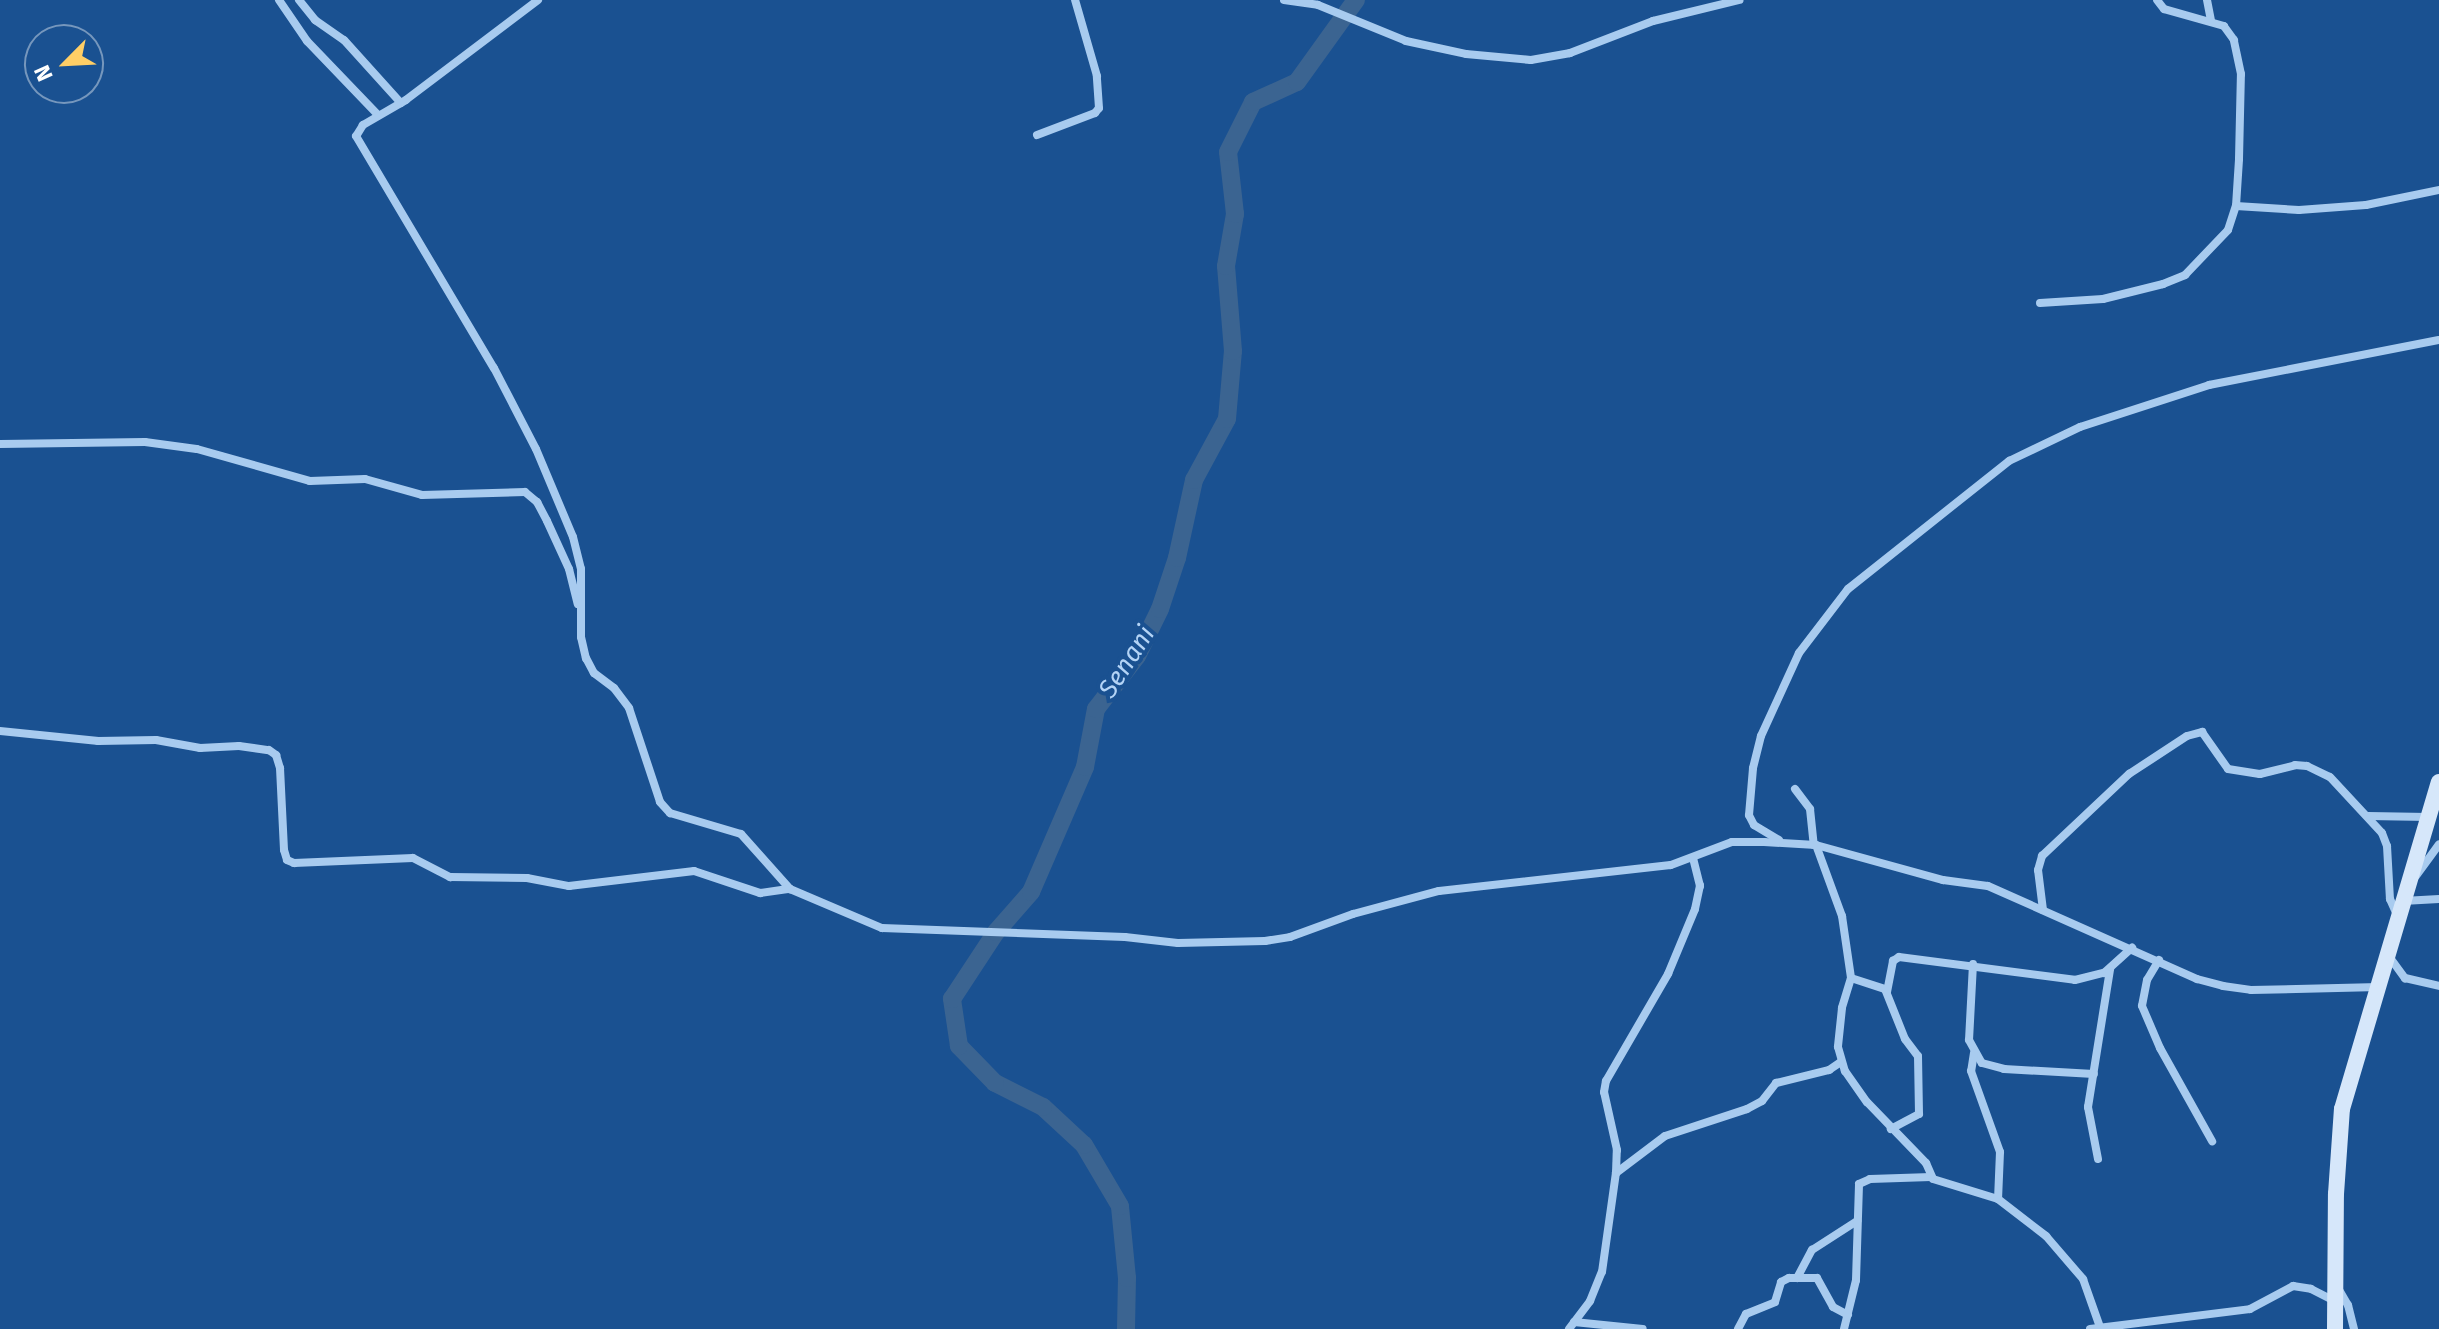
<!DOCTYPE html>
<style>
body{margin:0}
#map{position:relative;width:2439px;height:1329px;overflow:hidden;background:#1a5191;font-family:"Fira Sans",sans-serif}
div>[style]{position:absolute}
.river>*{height:18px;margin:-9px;padding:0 9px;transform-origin:9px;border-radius:9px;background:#3b6491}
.street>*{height:8px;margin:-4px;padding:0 4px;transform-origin:4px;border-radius:4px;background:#a8cbef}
.secondary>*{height:16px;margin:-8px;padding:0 8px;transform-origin:8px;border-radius:8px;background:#d6e7fa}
span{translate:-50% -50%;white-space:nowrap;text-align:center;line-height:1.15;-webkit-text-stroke:8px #1a5191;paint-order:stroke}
.water-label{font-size:26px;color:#b4d4f6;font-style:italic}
.north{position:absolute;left:24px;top:24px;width:80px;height:80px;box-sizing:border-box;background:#1a5191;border:2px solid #7697bd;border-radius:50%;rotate:246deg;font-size:22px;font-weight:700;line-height:32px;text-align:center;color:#fff}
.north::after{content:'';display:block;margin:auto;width:28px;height:36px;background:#ffce66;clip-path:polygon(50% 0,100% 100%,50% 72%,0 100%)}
</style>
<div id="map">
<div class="river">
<i style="left:1126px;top:1329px;width:51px;rotate:-88.9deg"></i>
<i style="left:1127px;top:1278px;width:72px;rotate:-95.6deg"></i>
<i style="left:1120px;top:1206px;width:71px;rotate:-120.5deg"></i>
<i style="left:1084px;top:1145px;width:56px;rotate:-137.2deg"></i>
<i style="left:1043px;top:1107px;width:54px;rotate:-153.4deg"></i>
<i style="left:995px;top:1083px;width:52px;rotate:-134.2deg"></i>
<i style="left:959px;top:1046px;width:48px;rotate:-98.5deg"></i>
<i style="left:952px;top:999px;width:80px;rotate:-56.7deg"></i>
<i style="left:996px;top:932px;width:53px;rotate:-48.8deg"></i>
<i style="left:1031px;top:892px;width:136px;rotate:-66.6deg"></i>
<i style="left:1085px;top:767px;width:59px;rotate:-79.3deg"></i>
<i style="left:1096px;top:709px;width:67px;rotate:-52.3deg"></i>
<i style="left:1137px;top:656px;width:52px;rotate:-63.9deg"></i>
<i style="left:1160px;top:609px;width:54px;rotate:-71.6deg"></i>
<i style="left:1177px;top:558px;width:80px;rotate:-77.7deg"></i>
<i style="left:1194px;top:480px;width:69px;rotate:-61.6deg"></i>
<i style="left:1227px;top:419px;width:68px;rotate:-85deg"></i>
<i style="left:1233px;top:351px;width:85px;rotate:-94.7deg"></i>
<i style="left:1226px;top:266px;width:53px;rotate:-80.2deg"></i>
<i style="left:1235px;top:214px;width:62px;rotate:-96.4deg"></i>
<i style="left:1228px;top:152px;width:56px;rotate:-63.4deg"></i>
<i style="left:1253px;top:102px;width:48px;rotate:-24.4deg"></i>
<i style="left:1297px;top:82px;width:101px;rotate:-54.3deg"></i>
</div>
<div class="street">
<i style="left:279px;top:0;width:50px;rotate:55.7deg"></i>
<i style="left:307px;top:41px;width:103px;rotate:46.2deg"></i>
<i style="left:299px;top:0;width:26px;rotate:51deg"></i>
<i style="left:315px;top:20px;width:35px;rotate:35deg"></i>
<i style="left:344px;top:40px;width:85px;rotate:47.9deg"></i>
<i style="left:538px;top:0;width:166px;rotate:142.9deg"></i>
<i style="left:406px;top:100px;width:50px;rotate:149.8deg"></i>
<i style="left:363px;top:125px;width:13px;rotate:122deg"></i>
<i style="left:356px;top:136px;width:270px;rotate:59.3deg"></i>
<i style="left:494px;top:368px;width:91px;rotate:62.6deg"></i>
<i style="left:536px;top:449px;width:95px;rotate:67.2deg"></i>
<i style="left:573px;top:537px;width:33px;rotate:76deg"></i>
<i style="left:581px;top:569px;width:68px;rotate:90deg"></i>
<i style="left:581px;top:637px;width:22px;rotate:77deg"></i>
<i style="left:586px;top:658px;width:17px;rotate:62deg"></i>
<i style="left:594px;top:673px;width:25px;rotate:37deg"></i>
<i style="left:614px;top:688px;width:25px;rotate:53deg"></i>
<i style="left:629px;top:708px;width:99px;rotate:71.7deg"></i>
<i style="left:660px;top:802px;width:15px;rotate:48deg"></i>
<i style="left:670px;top:813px;width:74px;rotate:16.5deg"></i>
<i style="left:741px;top:834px;width:74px;rotate:48.3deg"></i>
<i style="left:790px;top:889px;width:100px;rotate:23deg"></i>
<i style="left:882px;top:928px;width:243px;rotate:2.1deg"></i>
<i style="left:1125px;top:937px;width:53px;rotate:6.5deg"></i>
<i style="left:1178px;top:943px;width:87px;rotate:-1.3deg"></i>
<i style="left:1265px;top:941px;width:25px;rotate:-9deg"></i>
<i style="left:1290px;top:937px;width:67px;rotate:-20.1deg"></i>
<i style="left:1353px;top:914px;width:89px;rotate:-15deg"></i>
<i style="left:1439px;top:891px;width:233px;rotate:-6.4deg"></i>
<i style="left:1671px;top:865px;width:65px;rotate:-20.7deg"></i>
<i style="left:1732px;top:842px;width:32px"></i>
<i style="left:1764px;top:842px;width:52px;rotate:3.3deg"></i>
<i style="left:1816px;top:845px;width:132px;rotate:15.4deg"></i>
<i style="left:1943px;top:880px;width:45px;rotate:7.6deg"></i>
<i style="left:1988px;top:886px;width:229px;rotate:24deg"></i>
<i style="left:2197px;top:979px;width:27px;rotate:15deg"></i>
<i style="left:2223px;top:986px;width:28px;rotate:8deg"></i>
<i style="left:2251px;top:990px;width:128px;rotate:-1.3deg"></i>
<i style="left:1284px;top:0;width:34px;rotate:8deg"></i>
<i style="left:1318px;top:5px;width:95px;rotate:22.2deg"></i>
<i style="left:1406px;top:41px;width:61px;rotate:12.2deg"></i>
<i style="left:1466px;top:54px;width:65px;rotate:5.3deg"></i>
<i style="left:1531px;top:60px;width:40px;rotate:-10deg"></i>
<i style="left:1570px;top:53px;width:89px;rotate:-21.1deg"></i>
<i style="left:1653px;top:21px;width:89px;rotate:-13.7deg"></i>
<i style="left:2207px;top:0;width:20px;rotate:79deg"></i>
<i style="left:1037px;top:135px;width:62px;rotate:-20.8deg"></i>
<i style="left:1095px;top:113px;width:6px;rotate:-51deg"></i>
<i style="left:1099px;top:108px;width:32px;rotate:-94deg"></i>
<i style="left:1097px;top:76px;width:79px;rotate:-106.1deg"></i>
<i style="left:2236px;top:206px;width:63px;rotate:3.6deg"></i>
<i style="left:2299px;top:210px;width:67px;rotate:-4.3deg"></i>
<i style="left:2366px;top:205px;width:75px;rotate:-11.6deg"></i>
<i style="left:2040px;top:303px;width:63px;rotate:-3.6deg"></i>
<i style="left:2103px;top:299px;width:62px;rotate:-14deg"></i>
<i style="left:2163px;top:284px;width:24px;rotate:-22deg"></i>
<i style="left:2185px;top:275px;width:62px;rotate:-46.3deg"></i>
<i style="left:2228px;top:230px;width:25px;rotate:-72deg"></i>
<i style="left:2236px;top:206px;width:47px;rotate:-86.3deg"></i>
<i style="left:2239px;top:159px;width:85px;rotate:-88.7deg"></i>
<i style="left:2241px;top:74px;width:35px;rotate:-102deg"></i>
<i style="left:2234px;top:40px;width:17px;rotate:-126deg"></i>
<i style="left:2224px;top:26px;width:62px;rotate:-164.2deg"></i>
<i style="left:2164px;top:9px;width:11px;rotate:-128deg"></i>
<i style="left:0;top:444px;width:145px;rotate:-0.8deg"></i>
<i style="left:145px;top:442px;width:52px;rotate:7.7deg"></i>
<i style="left:197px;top:449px;width:117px;rotate:15.8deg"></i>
<i style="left:310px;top:481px;width:55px;rotate:-2.1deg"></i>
<i style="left:365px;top:479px;width:59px;rotate:15.7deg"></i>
<i style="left:422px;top:495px;width:103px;rotate:-1.7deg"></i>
<i style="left:525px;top:492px;width:16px;rotate:40deg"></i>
<i style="left:537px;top:502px;width:21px;rotate:62deg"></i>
<i style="left:547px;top:521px;width:53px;rotate:65.4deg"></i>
<i style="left:569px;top:569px;width:36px;rotate:76deg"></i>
<i style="left:0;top:731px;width:99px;rotate:5.8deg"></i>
<i style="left:98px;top:741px;width:58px;rotate:-1deg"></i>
<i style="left:156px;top:740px;width:45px;rotate:10.3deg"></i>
<i style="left:200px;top:748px;width:39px;rotate:-3deg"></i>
<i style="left:239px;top:746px;width:30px;rotate:8deg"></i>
<i style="left:269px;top:750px;width:9px;rotate:36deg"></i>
<i style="left:276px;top:755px;width:14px;rotate:73deg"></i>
<i style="left:280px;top:768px;width:82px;rotate:87.2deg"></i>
<i style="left:284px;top:850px;width:10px;rotate:73deg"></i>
<i style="left:287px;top:860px;width:8px;rotate:23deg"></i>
<i style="left:294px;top:863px;width:119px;rotate:-2.4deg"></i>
<i style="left:413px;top:858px;width:42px;rotate:27.2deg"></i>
<i style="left:450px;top:877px;width:77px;rotate:0.7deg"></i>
<i style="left:527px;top:878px;width:43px;rotate:10.8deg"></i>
<i style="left:569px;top:886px;width:126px;rotate:-6.8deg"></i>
<i style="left:694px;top:871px;width:70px;rotate:18.4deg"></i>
<i style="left:760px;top:893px;width:30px;rotate:-8deg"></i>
<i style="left:1795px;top:789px;width:25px;rotate:53deg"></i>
<i style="left:1810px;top:809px;width:36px;rotate:84deg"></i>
<i style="left:2368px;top:816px;width:60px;rotate:1deg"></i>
<i style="left:1779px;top:840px;width:29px;rotate:-149deg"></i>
<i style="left:1754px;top:825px;width:11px;rotate:-117deg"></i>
<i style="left:1749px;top:815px;width:47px;rotate:-85.1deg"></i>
<i style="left:1753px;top:768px;width:33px;rotate:-76deg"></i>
<i style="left:1761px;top:736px;width:91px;rotate:-65.4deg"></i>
<i style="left:1799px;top:653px;width:81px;rotate:-52.6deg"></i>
<i style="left:1848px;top:589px;width:206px;rotate:-38.5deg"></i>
<i style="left:2009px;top:461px;width:79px;rotate:-25.6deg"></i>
<i style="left:2080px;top:427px;width:136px;rotate:-18deg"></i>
<i style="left:2209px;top:385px;width:234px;rotate:-11.1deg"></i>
<i style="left:1816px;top:845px;width:76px;rotate:69.9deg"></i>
<i style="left:1842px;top:916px;width:63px;rotate:81.7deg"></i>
<i style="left:1851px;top:978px;width:36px;rotate:18deg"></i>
<i style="left:1885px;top:989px;width:54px;rotate:68.2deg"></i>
<i style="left:1905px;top:1039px;width:21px;rotate:53deg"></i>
<i style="left:1918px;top:1056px;width:58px;rotate:89deg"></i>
<i style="left:1919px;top:1114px;width:32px;rotate:152deg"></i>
<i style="left:2416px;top:876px;width:39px;rotate:-54deg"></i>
<i style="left:2403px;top:901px;width:36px;rotate:-3deg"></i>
<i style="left:2043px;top:910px;width:40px;rotate:-97.1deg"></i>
<i style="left:2038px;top:870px;width:15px;rotate:-74deg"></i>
<i style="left:2042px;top:856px;width:120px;rotate:-43.3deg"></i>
<i style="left:2129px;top:774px;width:69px;rotate:-33.2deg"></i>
<i style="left:2187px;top:736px;width:16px;rotate:-15deg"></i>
<i style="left:2202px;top:732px;width:45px;rotate:54.9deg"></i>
<i style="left:2228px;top:769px;width:32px;rotate:9deg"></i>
<i style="left:2260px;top:774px;width:36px;rotate:-14deg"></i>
<i style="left:2295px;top:765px;width:12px;rotate:5deg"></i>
<i style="left:2307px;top:766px;width:25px;rotate:26deg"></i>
<i style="left:2330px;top:777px;width:76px;rotate:47.1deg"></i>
<i style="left:2382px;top:833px;width:14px;rotate:69deg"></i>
<i style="left:2387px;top:846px;width:53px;rotate:86.8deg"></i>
<i style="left:2390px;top:899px;width:20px;rotate:66deg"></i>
<i style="left:2388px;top:955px;width:29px;rotate:54deg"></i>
<i style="left:2405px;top:978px;width:35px;rotate:13deg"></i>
<i style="left:2159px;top:960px;width:23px;rotate:121deg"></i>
<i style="left:2147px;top:980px;width:26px;rotate:101deg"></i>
<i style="left:2142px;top:1006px;width:46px;rotate:66.8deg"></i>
<i style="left:2160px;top:1048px;width:107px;rotate:60.8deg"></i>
<i style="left:1973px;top:964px;width:76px;rotate:93deg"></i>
<i style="left:1969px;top:1040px;width:26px;rotate:61deg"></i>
<i style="left:1982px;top:1063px;width:23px;rotate:15deg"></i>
<i style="left:2004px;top:1069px;width:90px;rotate:3.2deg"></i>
<i style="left:1851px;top:978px;width:31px;rotate:107deg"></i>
<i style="left:1842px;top:1008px;width:39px;rotate:96deg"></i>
<i style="left:1838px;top:1047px;width:25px;rotate:74deg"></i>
<i style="left:1845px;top:1071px;width:38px;rotate:55deg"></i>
<i style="left:1867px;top:1102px;width:85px;rotate:46deg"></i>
<i style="left:1926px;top:1163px;width:17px;rotate:66deg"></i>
<i style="left:1933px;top:1179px;width:68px;rotate:17.1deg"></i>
<i style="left:1998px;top:1199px;width:61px;rotate:37.6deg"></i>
<i style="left:2046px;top:1236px;width:57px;rotate:49.3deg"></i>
<i style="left:2083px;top:1279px;width:51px;rotate:70.5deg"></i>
<i style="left:1887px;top:992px;width:32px;rotate:-79deg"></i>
<i style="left:1893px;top:961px;width:7px;rotate:-34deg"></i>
<i style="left:1899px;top:957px;width:177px;rotate:7.4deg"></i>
<i style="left:2075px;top:980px;width:30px;rotate:-14deg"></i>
<i style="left:2104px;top:973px;width:38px;rotate:-42deg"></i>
<i style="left:1974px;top:1053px;width:18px;rotate:99deg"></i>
<i style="left:1971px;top:1071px;width:86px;rotate:70.3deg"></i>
<i style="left:2000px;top:1152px;width:47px;rotate:92.4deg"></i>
<i style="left:2098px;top:1159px;width:53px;rotate:-100.9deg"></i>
<i style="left:2088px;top:1107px;width:140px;rotate:-80.9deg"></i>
<i style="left:1616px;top:1173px;width:61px;rotate:-37.1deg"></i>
<i style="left:1665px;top:1136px;width:86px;rotate:-18.2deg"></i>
<i style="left:1747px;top:1109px;width:17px;rotate:-28deg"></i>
<i style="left:1762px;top:1101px;width:23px;rotate:-52deg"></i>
<i style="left:1776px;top:1083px;width:55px;rotate:-13.8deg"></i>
<i style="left:1829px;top:1070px;width:14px;rotate:-34deg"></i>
<i style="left:1797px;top:1278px;width:32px;rotate:-62deg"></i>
<i style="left:1812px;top:1250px;width:54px;rotate:-32.8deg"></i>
<i style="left:2338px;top:1288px;width:20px;rotate:60deg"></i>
<i style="left:2348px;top:1305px;width:25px;rotate:76deg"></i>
<i style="left:1574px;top:1322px;width:69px;rotate:5.8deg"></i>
<i style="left:1569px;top:1329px;width:35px;rotate:-53deg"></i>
<i style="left:1590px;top:1301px;width:31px;rotate:-68deg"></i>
<i style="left:1602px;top:1272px;width:100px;rotate:-82deg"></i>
<i style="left:1616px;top:1173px;width:23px;rotate:-88deg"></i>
<i style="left:1617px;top:1150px;width:59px;rotate:-102.6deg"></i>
<i style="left:1604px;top:1092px;width:11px;rotate:-80deg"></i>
<i style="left:1606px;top:1081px;width:124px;rotate:-59.9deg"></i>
<i style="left:1668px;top:974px;width:70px;rotate:-67.4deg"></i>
<i style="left:1695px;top:909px;width:24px;rotate:-78deg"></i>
<i style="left:1700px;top:886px;width:29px;rotate:-104deg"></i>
<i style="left:1738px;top:1329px;width:17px;rotate:-62deg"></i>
<i style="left:1746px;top:1314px;width:31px;rotate:-22deg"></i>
<i style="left:1775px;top:1302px;width:21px;rotate:-73deg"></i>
<i style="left:1781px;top:1282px;width:9px;rotate:-27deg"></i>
<i style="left:1789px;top:1278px;width:28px"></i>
<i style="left:1817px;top:1278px;width:33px;rotate:61deg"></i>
<i style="left:1833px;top:1307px;width:17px;rotate:28deg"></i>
<i style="left:1844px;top:1329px;width:50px;rotate:-76.2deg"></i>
<i style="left:1856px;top:1280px;width:96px;rotate:-88.2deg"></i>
<i style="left:1859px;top:1184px;width:12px;rotate:-24deg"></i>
<i style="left:1870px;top:1179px;width:61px;rotate:-1.9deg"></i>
<i style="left:2090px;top:1329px;width:161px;rotate:-7.1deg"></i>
<i style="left:2250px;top:1309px;width:49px;rotate:-28.1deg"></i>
<i style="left:2293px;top:1286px;width:18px;rotate:9deg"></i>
<i style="left:2311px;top:1289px;width:27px;rotate:27deg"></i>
</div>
<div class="secondary">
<i style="left:2335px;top:1329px;width:135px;rotate:-89.6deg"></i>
<i style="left:2336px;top:1194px;width:85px;rotate:-86deg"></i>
<i style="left:2342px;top:1109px;width:341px;rotate:-73.5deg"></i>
</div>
<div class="water-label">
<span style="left:1127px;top:662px;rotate:-57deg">Senani</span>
</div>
<div class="north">N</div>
</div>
